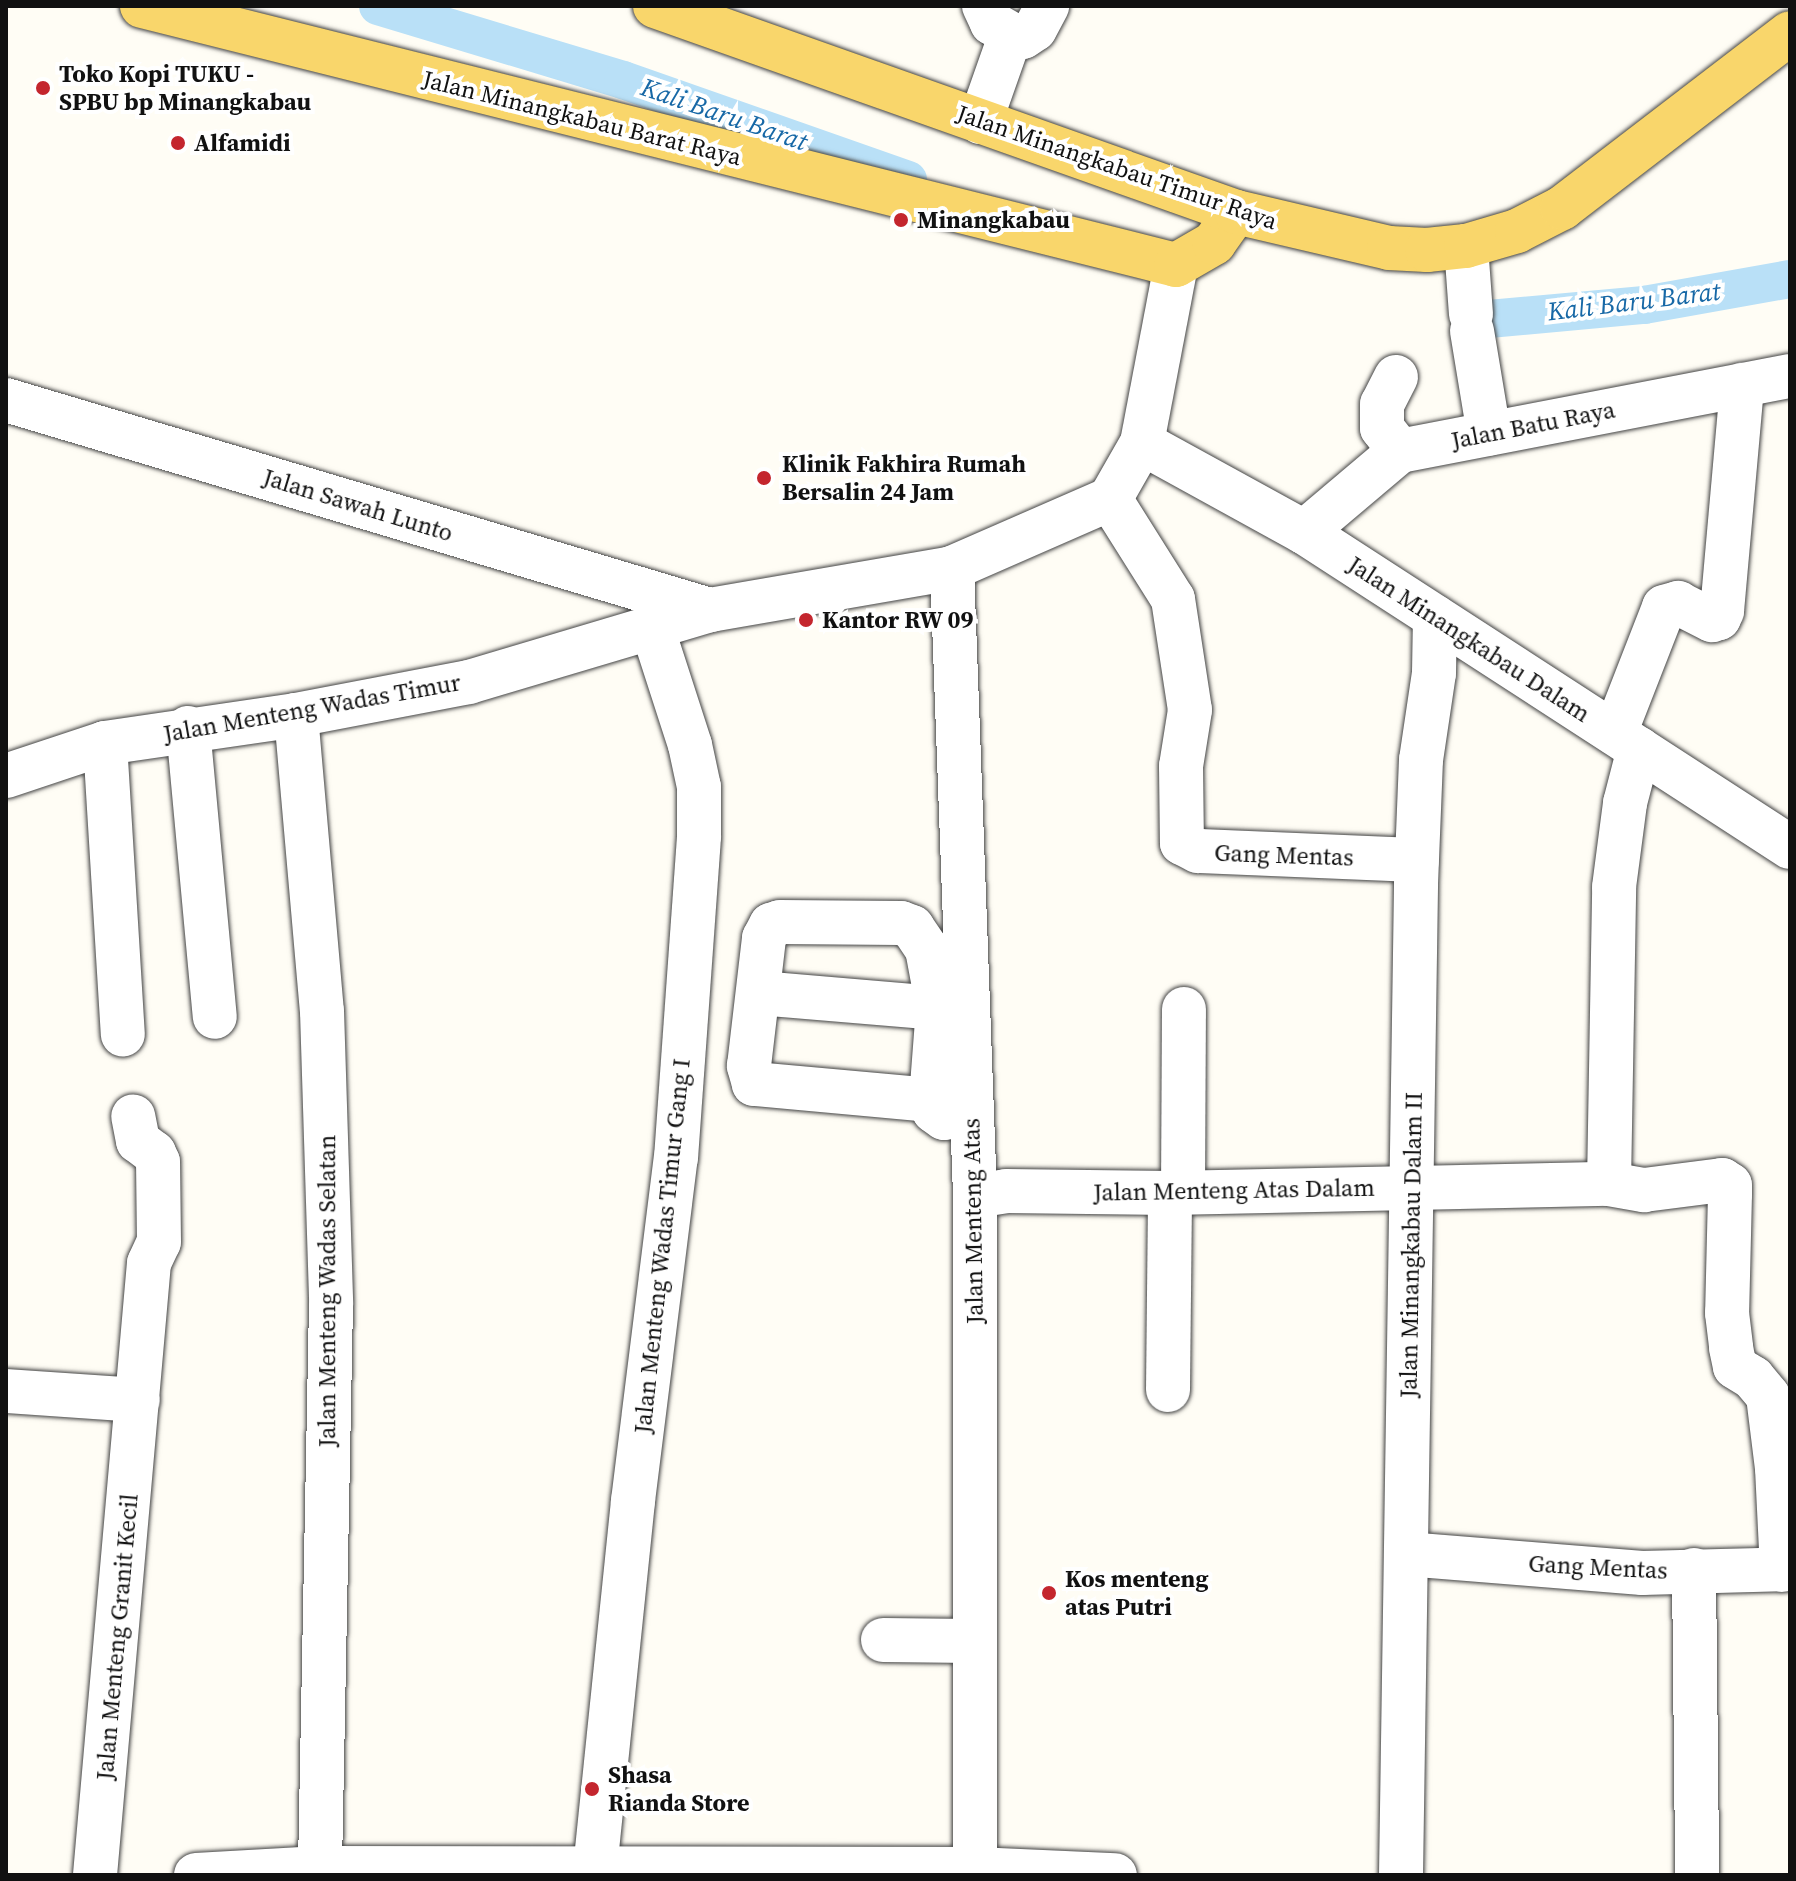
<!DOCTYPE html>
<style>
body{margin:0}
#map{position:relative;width:1796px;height:1881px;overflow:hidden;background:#fffdf5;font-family:"Source Serif 4",serif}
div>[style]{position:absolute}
.canal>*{height:38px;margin:-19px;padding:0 19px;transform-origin:19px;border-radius:19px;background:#b9e0f7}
.roads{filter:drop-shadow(0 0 2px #444) drop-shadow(0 0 2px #444)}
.minor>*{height:44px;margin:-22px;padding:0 22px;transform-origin:22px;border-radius:22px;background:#fff}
.major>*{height:44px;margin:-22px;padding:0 22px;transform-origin:22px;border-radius:22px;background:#f9d66b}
.dots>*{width:22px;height:22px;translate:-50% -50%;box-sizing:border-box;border:4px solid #fff;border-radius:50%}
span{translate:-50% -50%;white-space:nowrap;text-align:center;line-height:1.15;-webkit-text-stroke:8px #fff;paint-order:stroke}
.poi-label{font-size:24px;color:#111;font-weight:700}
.left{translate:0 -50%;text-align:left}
.street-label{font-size:24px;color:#111}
.water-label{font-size:26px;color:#1768a6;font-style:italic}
.frame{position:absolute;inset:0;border:8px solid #111;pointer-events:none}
</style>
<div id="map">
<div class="canal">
<i style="left:378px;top:6px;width:256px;rotate:16.8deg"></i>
<i style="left:623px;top:80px;width:302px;rotate:19.3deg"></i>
<i style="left:1478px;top:320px;width:167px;rotate:-5.2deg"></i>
<i style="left:1644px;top:305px;width:148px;rotate:-10.1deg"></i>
</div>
<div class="roads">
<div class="minor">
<i style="left:1011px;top:34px;width:12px;rotate:14deg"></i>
<i style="left:1023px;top:37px;width:14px;rotate:-34deg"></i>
<i style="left:1035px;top:29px;width:26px;rotate:-62deg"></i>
<i style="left:980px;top:122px;width:93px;rotate:-70.6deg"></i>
<i style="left:1011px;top:34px;width:22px;rotate:-150deg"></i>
<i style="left:992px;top:23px;width:19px;rotate:-115deg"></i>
<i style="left:1466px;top:246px;width:68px;rotate:85.8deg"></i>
<i style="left:1472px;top:331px;width:104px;rotate:80.6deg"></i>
<i style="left:1396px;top:377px;width:30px;rotate:117deg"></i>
<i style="left:1382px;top:404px;width:24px;rotate:90deg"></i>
<i style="left:1382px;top:428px;width:29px;rotate:52deg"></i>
<i style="left:6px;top:400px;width:735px;rotate:16.61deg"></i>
<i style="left:1142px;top:443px;width:185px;rotate:28.8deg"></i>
<i style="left:1304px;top:532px;width:579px;rotate:32.95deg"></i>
<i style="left:1110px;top:499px;width:118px;rotate:57.8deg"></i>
<i style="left:1173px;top:599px;width:112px;rotate:81.3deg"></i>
<i style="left:1190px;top:710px;width:57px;rotate:99.1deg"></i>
<i style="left:1181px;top:766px;width:77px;rotate:89.3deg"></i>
<i style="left:1182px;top:843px;width:18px;rotate:27deg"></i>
<i style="left:1198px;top:851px;width:219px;rotate:2.4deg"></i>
<i style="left:1304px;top:532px;width:126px;rotate:-40.2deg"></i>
<i style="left:1400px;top:451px;width:397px;rotate:-10.9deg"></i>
<i style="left:952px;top:568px;width:628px;rotate:87.9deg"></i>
<i style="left:975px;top:1196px;width:679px;rotate:90deg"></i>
<i style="left:296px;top:715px;width:297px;rotate:85deg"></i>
<i style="left:322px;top:1011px;width:293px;rotate:88.2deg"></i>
<i style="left:331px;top:1304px;width:564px;rotate:91.12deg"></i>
<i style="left:188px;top:728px;width:290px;rotate:84.7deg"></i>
<i style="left:1615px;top:733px;width:135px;rotate:-68.7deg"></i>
<i style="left:1664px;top:607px;width:15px;rotate:-16deg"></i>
<i style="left:1678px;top:603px;width:38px;rotate:27deg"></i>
<i style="left:1712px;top:620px;width:7px;rotate:-16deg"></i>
<i style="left:1719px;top:618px;width:8px;rotate:-67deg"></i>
<i style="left:1722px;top:611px;width:227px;rotate:-84.9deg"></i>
<i style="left:105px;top:743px;width:292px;rotate:86.5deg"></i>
<i style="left:6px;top:776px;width:104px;rotate:-18.4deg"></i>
<i style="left:105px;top:743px;width:193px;rotate:-8.3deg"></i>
<i style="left:296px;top:715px;width:176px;rotate:-10.8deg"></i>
<i style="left:469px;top:682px;width:252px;rotate:-16.6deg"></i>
<i style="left:710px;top:610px;width:246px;rotate:-9.8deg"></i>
<i style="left:952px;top:568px;width:172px;rotate:-23.6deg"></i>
<i style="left:1110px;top:499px;width:64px;rotate:-60.3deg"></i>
<i style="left:1142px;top:443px;width:181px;rotate:-79.2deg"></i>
<i style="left:759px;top:993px;width:180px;rotate:4.8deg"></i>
<i style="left:931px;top:1100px;width:178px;rotate:-174.8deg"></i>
<i style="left:754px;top:1084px;width:19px;rotate:-106deg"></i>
<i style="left:749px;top:1066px;width:129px;rotate:-83.3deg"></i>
<i style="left:764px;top:938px;width:15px;rotate:-62deg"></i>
<i style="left:771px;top:925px;width:9px;rotate:-18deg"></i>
<i style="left:780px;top:922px;width:121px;rotate:0.5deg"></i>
<i style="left:901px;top:923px;width:12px;rotate:20deg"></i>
<i style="left:912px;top:927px;width:27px;rotate:56deg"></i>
<i style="left:927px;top:949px;width:60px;rotate:79.4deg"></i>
<i style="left:938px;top:1008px;width:92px;rotate:94.4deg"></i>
<i style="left:931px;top:1100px;width:11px;rotate:75deg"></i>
<i style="left:934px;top:1111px;width:12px;rotate:35deg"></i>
<i style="left:944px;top:1118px;width:27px;rotate:-10deg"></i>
<i style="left:1609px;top:1184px;width:297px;rotate:-89deg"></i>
<i style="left:1614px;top:887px;width:85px;rotate:-82.5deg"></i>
<i style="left:1625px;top:803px;width:56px;rotate:-75.5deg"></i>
<i style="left:1183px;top:1192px;width:183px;rotate:-89.7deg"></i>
<i style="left:975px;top:1196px;width:31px;rotate:-9deg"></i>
<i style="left:1006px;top:1191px;width:164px;rotate:0.7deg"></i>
<i style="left:1170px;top:1193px;width:439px;rotate:-1.2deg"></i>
<i style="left:1609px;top:1184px;width:36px;rotate:10deg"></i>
<i style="left:1644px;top:1190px;width:79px;rotate:-7.3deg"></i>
<i style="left:1722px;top:1180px;width:9px;rotate:32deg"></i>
<i style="left:1730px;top:1185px;width:9px;rotate:90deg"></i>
<i style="left:1730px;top:1194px;width:119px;rotate:91.4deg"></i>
<i style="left:1727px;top:1313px;width:35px;rotate:83deg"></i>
<i style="left:1731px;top:1348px;width:19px;rotate:78deg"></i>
<i style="left:1735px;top:1367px;width:21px;rotate:31deg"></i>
<i style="left:1753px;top:1378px;width:23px;rotate:50deg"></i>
<i style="left:1768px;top:1396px;width:73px;rotate:82.9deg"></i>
<i style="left:1777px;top:1468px;width:102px;rotate:87.2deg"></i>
<i style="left:1168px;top:1390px;width:197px;rotate:-89.4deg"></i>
<i style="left:6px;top:1391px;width:132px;rotate:3.9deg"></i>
<i style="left:1406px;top:1554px;width:237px;rotate:4.6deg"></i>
<i style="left:1642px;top:1573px;width:148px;rotate:-1.5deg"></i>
<i style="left:1694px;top:1570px;width:305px;rotate:89.4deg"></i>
<i style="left:883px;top:1640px;width:90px;rotate:0.6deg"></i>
<i style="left:595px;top:1869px;width:370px;rotate:-84.1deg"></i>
<i style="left:633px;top:1501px;width:346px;rotate:-82.9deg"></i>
<i style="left:676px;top:1158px;width:323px;rotate:-85.9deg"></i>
<i style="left:699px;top:836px;width:49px;rotate:-90deg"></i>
<i style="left:699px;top:787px;width:43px;rotate:-102.1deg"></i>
<i style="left:690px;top:745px;width:124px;rotate:-107.9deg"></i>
<i style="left:95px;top:1875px;width:614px;rotate:-84.96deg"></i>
<i style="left:149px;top:1263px;width:23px;rotate:-65deg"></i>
<i style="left:159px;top:1242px;width:80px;rotate:-90.7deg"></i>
<i style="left:158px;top:1162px;width:10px;rotate:-114deg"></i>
<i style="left:154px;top:1153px;width:20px;rotate:-143deg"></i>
<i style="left:138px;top:1141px;width:25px;rotate:-101deg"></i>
<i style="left:196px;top:1875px;width:124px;rotate:-3.2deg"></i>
<i style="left:320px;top:1868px;width:655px;rotate:0.09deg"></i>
<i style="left:975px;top:1869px;width:140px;rotate:2.5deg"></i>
<i style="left:1401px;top:1875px;width:991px;rotate:-89.13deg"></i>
<i style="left:1416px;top:884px;width:124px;rotate:-87.7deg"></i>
<i style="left:1421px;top:760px;width:88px;rotate:-81.5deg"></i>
<i style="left:1434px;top:673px;width:56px;rotate:-89deg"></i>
</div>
<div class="major">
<i style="left:142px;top:6px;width:1066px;rotate:14.06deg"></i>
<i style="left:1176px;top:265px;width:44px;rotate:-30.1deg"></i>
<i style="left:1214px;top:243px;width:38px;rotate:-55deg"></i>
<i style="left:655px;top:6px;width:616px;rotate:19.52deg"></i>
<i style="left:1236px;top:212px;width:157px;rotate:13.2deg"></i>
<i style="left:1389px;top:248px;width:38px;rotate:3deg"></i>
<i style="left:1427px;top:250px;width:39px;rotate:-6deg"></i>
<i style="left:1466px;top:246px;width:53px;rotate:-16.4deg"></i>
<i style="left:1517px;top:231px;width:51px;rotate:-27.1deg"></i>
<i style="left:1562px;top:208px;width:287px;rotate:-37.5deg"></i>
</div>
</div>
<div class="dots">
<i style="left:43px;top:88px;background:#c4262e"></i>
<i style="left:178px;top:143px;background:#c4262e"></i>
<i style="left:901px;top:220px;background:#c4262e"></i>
<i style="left:764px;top:478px;background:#c4262e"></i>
<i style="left:806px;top:620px;background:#c4262e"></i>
<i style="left:1049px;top:1593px;background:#c4262e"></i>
<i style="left:592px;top:1789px;background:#c4262e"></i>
</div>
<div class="poi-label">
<span class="left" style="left:59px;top:88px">Toko Kopi TUKU -<br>SPBU bp Minangkabau</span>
<span class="left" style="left:194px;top:143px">Alfamidi</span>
<span class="left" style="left:917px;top:220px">Minangkabau</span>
<span class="left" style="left:782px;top:478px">Klinik Fakhira Rumah<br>Bersalin 24 Jam</span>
<span class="left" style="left:822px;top:620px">Kantor RW 09</span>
<span class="left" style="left:1065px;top:1593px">Kos menteng<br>atas Putri</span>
<span class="left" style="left:608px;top:1789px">Shasa<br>Rianda Store</span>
</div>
<div class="street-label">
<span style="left:582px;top:118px;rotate:14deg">Jalan Minangkabau Barat Raya</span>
<span style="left:1117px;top:167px;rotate:19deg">Jalan Minangkabau Timur Raya</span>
<span style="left:1533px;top:425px;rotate:-11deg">Jalan Batu Raya</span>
<span style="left:358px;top:505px;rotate:17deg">Jalan Sawah Lunto</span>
<span style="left:1469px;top:639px;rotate:33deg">Jalan Minangkabau Dalam</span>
<span style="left:312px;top:708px;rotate:-10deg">Jalan Menteng Wadas Timur</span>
<span style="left:1284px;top:855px;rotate:2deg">Gang Mentas</span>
<span style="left:1234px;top:1190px;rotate:-1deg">Jalan Menteng Atas Dalam</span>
<span style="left:973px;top:1221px;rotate:-91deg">Jalan Menteng Atas</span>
<span style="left:1411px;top:1245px;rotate:-89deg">Jalan Minangkabau Dalam II</span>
<span style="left:662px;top:1246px;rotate:-84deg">Jalan Menteng Wadas Timur Gang I</span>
<span style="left:327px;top:1291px;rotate:-90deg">Jalan Menteng Wadas Selatan</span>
<span style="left:1598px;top:1567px;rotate:3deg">Gang Mentas</span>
<span style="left:117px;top:1637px;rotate:-85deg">Jalan Menteng Granit Kecil</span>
</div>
<div class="water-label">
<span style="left:724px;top:115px;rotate:19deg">Kali Baru Barat</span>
<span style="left:1634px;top:302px;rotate:-7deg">Kali Baru Barat</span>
</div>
<div class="frame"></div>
</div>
